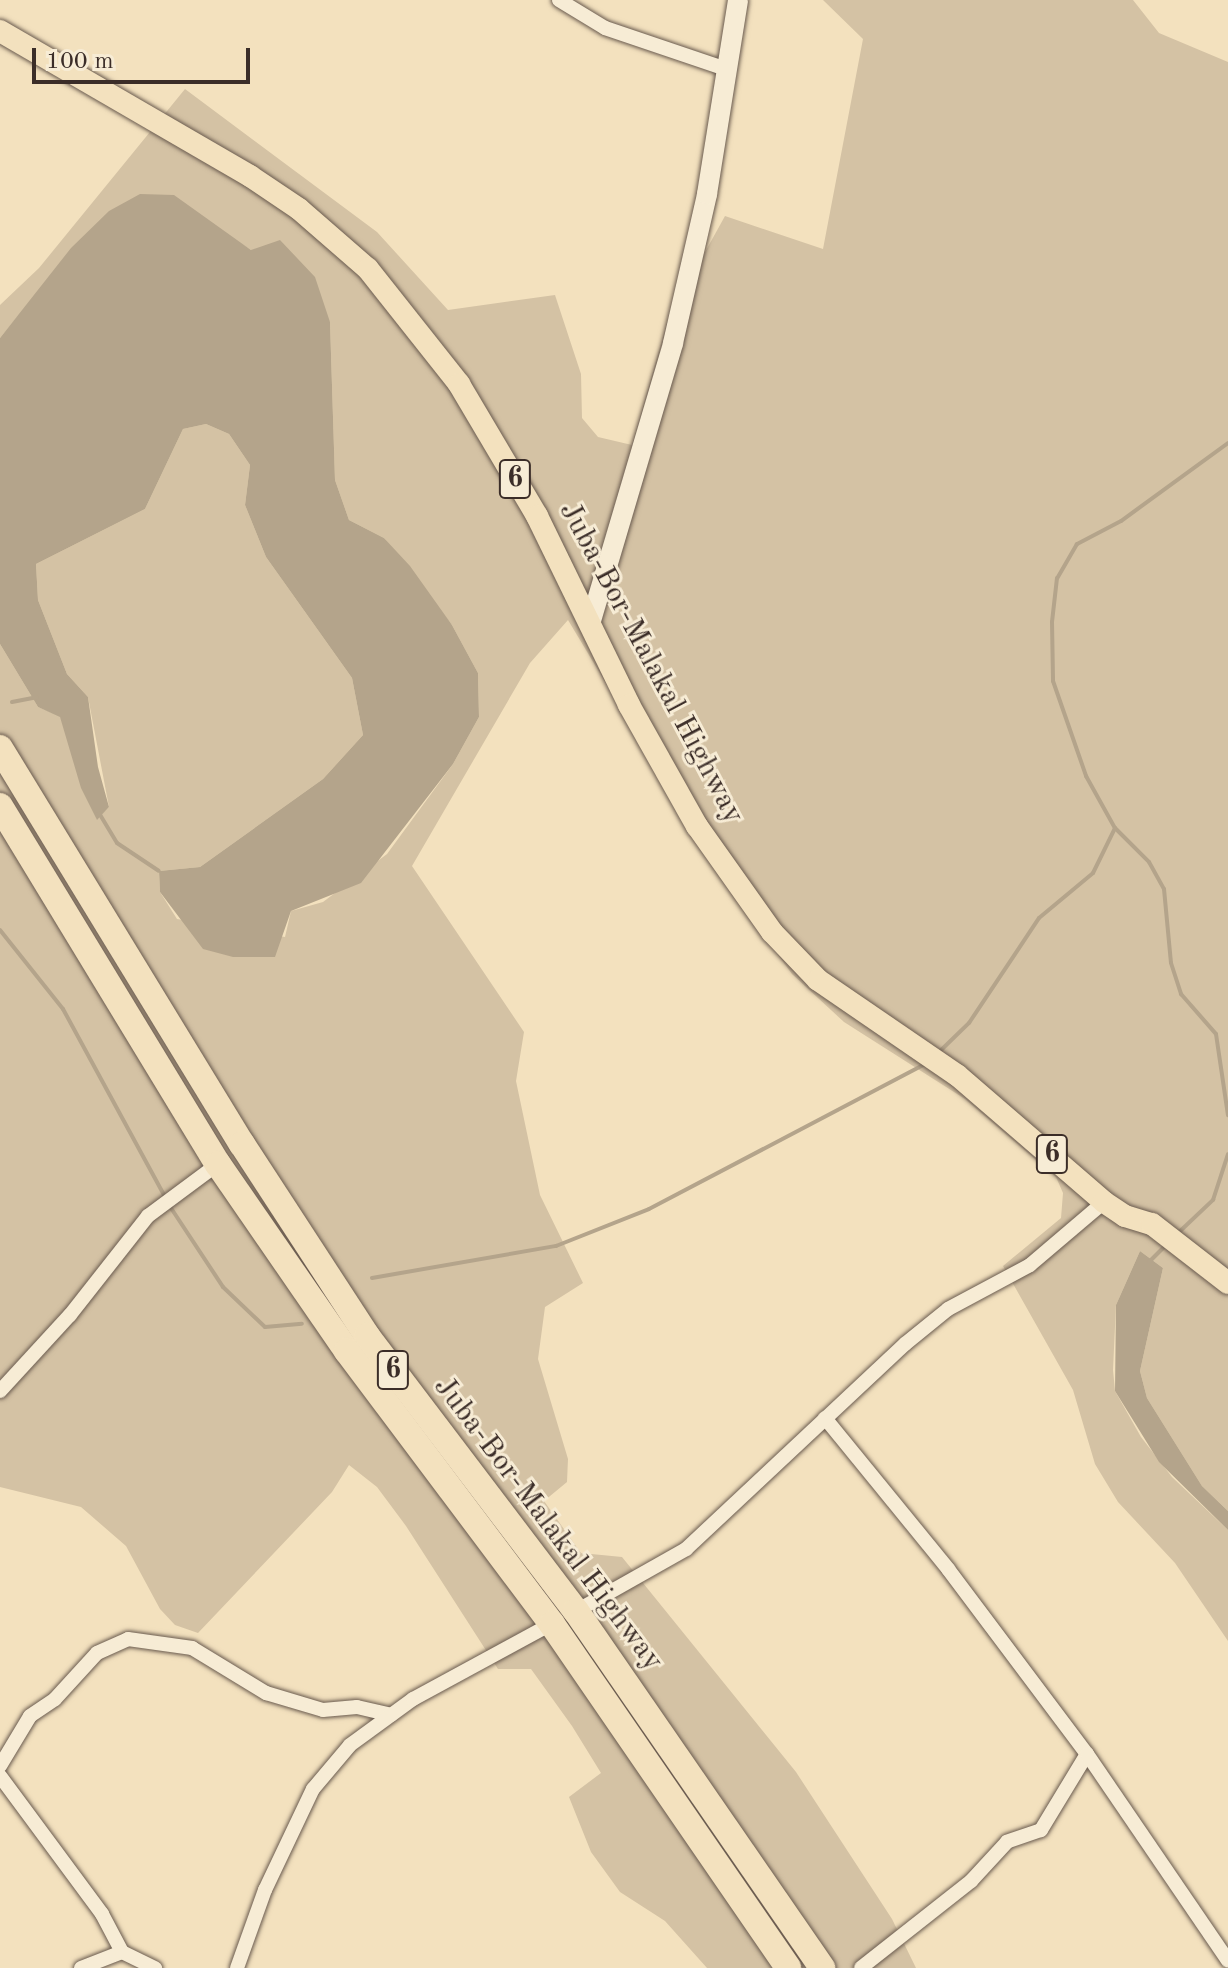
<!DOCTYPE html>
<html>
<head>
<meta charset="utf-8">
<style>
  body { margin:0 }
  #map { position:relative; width:1228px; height:1968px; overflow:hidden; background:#f3e1be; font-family:"Old Standard TT",serif }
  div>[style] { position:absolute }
  .green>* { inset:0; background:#d4c2a4 }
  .water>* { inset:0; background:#b4a48b }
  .stream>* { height:4px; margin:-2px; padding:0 2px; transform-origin:2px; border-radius:2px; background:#b4a48b }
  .roads { filter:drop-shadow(0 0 2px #695a4e) drop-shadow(0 0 2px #695a4e) }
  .street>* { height:14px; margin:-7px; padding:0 7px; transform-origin:7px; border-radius:7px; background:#f7ecd5 }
  .secondary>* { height:20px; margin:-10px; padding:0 10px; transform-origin:10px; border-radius:10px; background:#f7ecd5 }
  .primary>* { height:22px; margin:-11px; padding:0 11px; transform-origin:11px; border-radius:11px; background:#f3e1be }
  .highway>* { height:26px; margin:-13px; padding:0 13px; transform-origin:13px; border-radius:13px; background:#f3e1be }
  span { translate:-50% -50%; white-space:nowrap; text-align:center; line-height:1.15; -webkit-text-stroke:6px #f7ecd5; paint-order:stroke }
  .shield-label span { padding:2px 6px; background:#f7ecd5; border:2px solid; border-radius:6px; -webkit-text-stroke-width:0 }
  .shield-label { font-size:28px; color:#3b2d28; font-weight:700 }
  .street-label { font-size:30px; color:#3b2d28 }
  .scale { position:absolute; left:32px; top:48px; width:218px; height:36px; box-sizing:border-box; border:4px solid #3b2d28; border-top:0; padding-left:10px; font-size:24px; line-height:28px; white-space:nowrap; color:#3b2d28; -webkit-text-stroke:6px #f7ecd5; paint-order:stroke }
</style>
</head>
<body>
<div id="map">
  <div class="green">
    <div style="clip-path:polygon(823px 0,1133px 0,1159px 33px,1228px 62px,1228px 1511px,1202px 1486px,1147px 1398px,1140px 1371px,1163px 1268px,1140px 1251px,1116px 1305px,1113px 1370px,1115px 1391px,1141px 1437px,1172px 1477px,1228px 1530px,1228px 1641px,1175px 1563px,1118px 1502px,1095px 1464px,1073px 1390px,1003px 1266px,1061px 1218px,1063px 1193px,1056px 1177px,965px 1099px,844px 1022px,792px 974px,727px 885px,568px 620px,530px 663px,412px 866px,524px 1032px,516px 1081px,540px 1195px,583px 1283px,545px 1307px,538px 1359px,568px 1459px,567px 1482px,544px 1501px,581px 1553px,622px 1557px,796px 1772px,892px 1919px,916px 1968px,707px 1968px,665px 1921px,620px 1892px,591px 1852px,569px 1797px,601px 1773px,572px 1726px,531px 1669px,498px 1669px,406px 1526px,377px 1487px,349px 1465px,332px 1492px,198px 1633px,175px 1625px,160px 1609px,126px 1546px,81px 1507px,0 1487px,0 644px,38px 707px,60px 716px,97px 819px,109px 807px,88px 697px,67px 674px,38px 600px,36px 564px,145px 509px,183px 429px,206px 424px,229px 434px,250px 465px,245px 505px,266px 557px,352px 678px,363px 735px,323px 779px,200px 867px,159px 871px,160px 892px,177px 919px,285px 937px,291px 911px,323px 902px,387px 854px,453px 764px,479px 717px,478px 673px,452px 625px,384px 538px,349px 520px,335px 480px,330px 322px,251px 250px,217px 228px,17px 317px,0 338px,0 305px,39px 268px,185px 89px,377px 232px,448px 310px,555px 295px,581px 374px,582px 418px,598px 437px,632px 445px,668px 319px,725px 216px,823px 249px,863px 39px)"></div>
  </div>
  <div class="water">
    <div style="clip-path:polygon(140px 194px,174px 195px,251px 250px,280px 240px,315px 277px,330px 322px,335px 480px,349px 520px,384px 538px,410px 566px,452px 625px,478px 673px,479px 717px,453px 764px,361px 883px,291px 911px,275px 957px,233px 957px,203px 949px,160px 892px,159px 871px,200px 867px,323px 779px,363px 735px,352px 678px,266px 557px,245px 505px,250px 465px,229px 434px,206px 424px,183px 429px,145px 509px,36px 564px,38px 600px,67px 674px,88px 697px,98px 767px,109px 807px,97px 820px,81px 788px,60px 717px,38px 707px,0 644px,0 338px,71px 248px,109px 211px)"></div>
    <div style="clip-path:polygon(1140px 1251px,1163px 1268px,1140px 1371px,1147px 1398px,1202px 1486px,1228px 1511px,1228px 1530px,1159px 1462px,1115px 1391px,1116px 1305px)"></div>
  </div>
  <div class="stream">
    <div style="left:1228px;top:443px;width:132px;rotate:143.9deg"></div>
    <div style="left:1121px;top:521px;width:50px;rotate:152.4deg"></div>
    <div style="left:1077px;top:544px;width:39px;rotate:120deg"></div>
    <div style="left:1057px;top:578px;width:44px;rotate:96.5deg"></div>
    <div style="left:1052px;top:622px;width:59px;rotate:89deg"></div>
    <div style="left:1053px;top:681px;width:101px;rotate:70.8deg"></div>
    <div style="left:1086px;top:776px;width:60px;rotate:60.9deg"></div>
    <div style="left:1115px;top:828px;width:48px;rotate:45deg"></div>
    <div style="left:1149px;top:862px;width:31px;rotate:61deg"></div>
    <div style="left:1164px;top:889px;width:74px;rotate:84.6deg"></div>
    <div style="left:1171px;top:963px;width:33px;rotate:72deg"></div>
    <div style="left:1181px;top:994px;width:53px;rotate:48.8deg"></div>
    <div style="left:1216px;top:1034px;width:82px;rotate:81.6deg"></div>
    <div style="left:12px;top:702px;width:25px;rotate:-11deg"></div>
    <div style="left:99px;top:813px;width:35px;rotate:59deg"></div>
    <div style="left:117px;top:843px;width:50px;rotate:33.7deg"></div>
    <div style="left:0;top:930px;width:101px;rotate:51.4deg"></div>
    <div style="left:63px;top:1009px;width:214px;rotate:61.5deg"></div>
    <div style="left:937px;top:1054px;width:45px;rotate:-44.1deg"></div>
    <div style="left:969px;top:1023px;width:126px;rotate:-56.3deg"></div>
    <div style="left:1039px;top:918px;width:70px;rotate:-39.8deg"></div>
    <div style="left:1093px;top:873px;width:50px;rotate:-63.9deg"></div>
    <div style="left:169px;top:1205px;width:98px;rotate:56.6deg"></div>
    <div style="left:223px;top:1287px;width:58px;rotate:43.6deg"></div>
    <div style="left:265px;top:1327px;width:37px;rotate:-5deg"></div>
    <div style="left:1177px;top:1234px;width:50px;rotate:-43.4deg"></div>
    <div style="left:1213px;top:1200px;width:48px;rotate:-71.9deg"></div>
    <div style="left:1149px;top:1262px;width:23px;rotate:-45deg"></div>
    <div style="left:372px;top:1278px;width:187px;rotate:-9.9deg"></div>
    <div style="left:556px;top:1246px;width:100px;rotate:-21.7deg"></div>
    <div style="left:649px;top:1209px;width:314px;rotate:-27.7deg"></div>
  </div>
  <div class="roads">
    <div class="street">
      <div style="left:559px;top:0;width:54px;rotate:31.3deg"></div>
      <div style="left:605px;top:28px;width:131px;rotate:18.7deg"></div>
      <div style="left:0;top:1391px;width:103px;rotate:-47.4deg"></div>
      <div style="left:70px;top:1315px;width:126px;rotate:-51.8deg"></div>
      <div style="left:148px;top:1216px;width:87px;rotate:-36.6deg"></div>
      <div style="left:825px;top:1418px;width:195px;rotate:50.8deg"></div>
      <div style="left:948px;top:1569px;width:231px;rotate:53.1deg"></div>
      <div style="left:1087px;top:1754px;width:89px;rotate:121.2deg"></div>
      <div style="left:1041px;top:1830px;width:36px;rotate:161deg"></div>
      <div style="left:1007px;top:1842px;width:53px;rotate:132.7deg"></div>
      <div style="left:971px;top:1881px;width:140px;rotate:141.7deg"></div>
      <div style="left:573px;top:1613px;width:130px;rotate:-29.5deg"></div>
      <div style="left:686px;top:1549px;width:300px;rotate:-43.1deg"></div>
      <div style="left:905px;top:1344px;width:55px;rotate:-39.1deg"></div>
      <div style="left:948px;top:1309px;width:93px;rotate:-28.2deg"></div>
      <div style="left:1030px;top:1265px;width:97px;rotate:-40.4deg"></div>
      <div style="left:1087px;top:1754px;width:250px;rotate:55.7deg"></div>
      <div style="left:0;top:1766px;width:58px;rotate:-59deg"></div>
      <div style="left:30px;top:1716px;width:30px;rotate:-34deg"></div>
      <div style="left:55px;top:1699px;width:62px;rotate:-47.6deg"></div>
      <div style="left:97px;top:1653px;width:34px;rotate:-24deg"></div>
      <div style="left:128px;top:1639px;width:65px;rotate:8deg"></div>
      <div style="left:192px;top:1648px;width:87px;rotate:31.3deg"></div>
      <div style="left:266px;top:1693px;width:59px;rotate:16.6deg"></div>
      <div style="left:323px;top:1710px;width:34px;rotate:-5deg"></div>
      <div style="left:357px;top:1707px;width:35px;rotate:13deg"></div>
      <div style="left:0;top:1776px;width:172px;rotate:53.5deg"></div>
      <div style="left:102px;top:1914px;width:43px;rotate:62.2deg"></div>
      <div style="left:81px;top:1968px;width:44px;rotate:-21.3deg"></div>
      <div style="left:122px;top:1952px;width:37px;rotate:26deg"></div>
      <div style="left:237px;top:1968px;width:83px;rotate:-70.3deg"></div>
      <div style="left:265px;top:1890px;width:112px;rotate:-64.6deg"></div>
      <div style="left:313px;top:1789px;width:57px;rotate:-49.9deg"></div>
      <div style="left:350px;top:1745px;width:78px;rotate:-36.1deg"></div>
      <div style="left:413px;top:1699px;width:162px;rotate:-28.5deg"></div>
    </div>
    <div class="secondary">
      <div style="left:590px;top:624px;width:293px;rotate:-73.5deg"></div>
      <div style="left:673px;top:343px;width:153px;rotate:-77.1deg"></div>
      <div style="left:707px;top:194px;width:196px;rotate:-80.9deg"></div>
    </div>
    <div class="primary">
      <div style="left:0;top:31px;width:289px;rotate:30.1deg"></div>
      <div style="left:250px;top:176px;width:59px;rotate:34deg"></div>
      <div style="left:299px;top:209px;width:91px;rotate:41deg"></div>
      <div style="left:368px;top:269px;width:147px;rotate:51.6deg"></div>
      <div style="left:459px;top:384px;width:153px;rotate:59.4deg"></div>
      <div style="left:537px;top:516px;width:210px;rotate:64deg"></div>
      <div style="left:629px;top:705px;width:139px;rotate:60.7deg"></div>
      <div style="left:697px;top:826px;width:130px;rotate:54.7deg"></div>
      <div style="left:772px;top:932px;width:66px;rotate:46.2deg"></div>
      <div style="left:818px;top:980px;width:168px;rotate:34.4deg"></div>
      <div style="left:957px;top:1075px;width:194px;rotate:40.8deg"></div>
      <div style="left:1104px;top:1202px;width:25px;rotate:34deg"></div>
      <div style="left:1125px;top:1216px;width:28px;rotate:17deg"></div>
      <div style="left:1152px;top:1224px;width:96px;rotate:37.8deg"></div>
    </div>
    <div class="highway">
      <div style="left:0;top:748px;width:464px;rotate:58.6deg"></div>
      <div style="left:242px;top:1144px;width:229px;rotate:56.9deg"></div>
      <div style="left:367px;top:1336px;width:345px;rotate:52.8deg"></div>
      <div style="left:576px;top:1611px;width:434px;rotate:55.4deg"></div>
      <div style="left:0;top:806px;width:419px;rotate:58.7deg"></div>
      <div style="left:218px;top:1164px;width:227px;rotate:55.4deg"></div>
      <div style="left:347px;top:1351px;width:341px;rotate:53.1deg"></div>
      <div style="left:552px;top:1624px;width:417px;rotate:55.5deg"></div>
    </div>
  </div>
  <div class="shield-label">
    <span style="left:515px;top:479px">6</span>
    <span style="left:1052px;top:1154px">6</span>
    <span style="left:393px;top:1370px">6</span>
  </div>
  <div class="street-label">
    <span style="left:651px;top:663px;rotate:62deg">Juba-Bor-Malakal Highway</span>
    <span style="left:548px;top:1524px;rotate:53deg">Juba-Bor-Malakal Highway</span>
  </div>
  <div class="scale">100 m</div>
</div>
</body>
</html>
